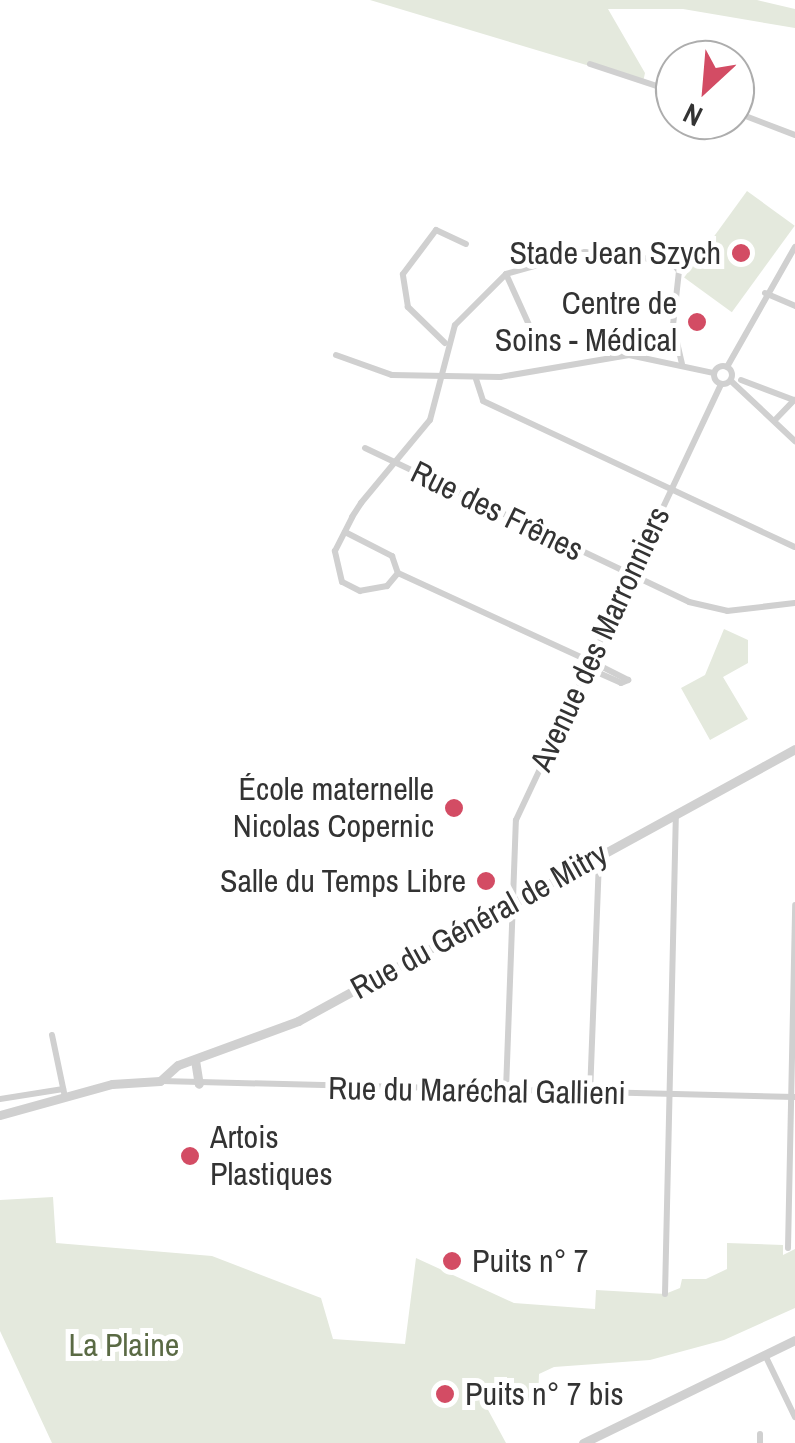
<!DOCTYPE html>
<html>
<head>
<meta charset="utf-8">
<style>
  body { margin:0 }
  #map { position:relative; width:795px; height:1443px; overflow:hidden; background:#fff; font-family:"Archivo Narrow",sans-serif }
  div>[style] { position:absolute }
  .green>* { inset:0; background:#e4e9dd; transform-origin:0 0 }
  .minor>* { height:6px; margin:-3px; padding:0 3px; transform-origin:3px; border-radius:3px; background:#d0d0d0 }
  .minor>.ring { margin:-3px; padding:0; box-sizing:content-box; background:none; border:6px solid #d0d0d0; border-radius:50% }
  .tertiary>* { height:9px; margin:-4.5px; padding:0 4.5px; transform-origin:4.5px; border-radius:4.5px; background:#d0d0d0 }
  .dots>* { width:28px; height:28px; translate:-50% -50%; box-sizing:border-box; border:5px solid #fff; border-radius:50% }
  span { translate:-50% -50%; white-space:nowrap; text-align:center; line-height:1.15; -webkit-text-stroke:10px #fff; paint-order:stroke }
  .poi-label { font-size:32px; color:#333 }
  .right { translate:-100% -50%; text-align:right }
  .left { translate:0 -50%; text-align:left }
  .street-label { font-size:32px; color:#333 }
  .park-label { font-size:32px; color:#5a6a44 }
  .north { position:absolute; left:655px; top:40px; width:100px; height:100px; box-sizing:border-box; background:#fff; border:2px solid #adadad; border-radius:50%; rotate:206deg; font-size:28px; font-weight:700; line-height:40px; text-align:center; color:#333 }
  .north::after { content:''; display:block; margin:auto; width:35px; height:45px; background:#d34c64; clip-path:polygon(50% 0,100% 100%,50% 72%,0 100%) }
</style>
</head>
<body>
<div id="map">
  <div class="green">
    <div style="clip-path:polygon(370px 0,757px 0,795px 9px,795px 28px,683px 9px,608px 9px,645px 73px,643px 82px)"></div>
    <div style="left:747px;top:191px;width:59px;height:107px;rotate:36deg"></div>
    <div style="clip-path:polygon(724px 629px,748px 640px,748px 663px,723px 677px,748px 719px,710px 740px,681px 688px,705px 675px)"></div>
    <div style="clip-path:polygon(53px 1197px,56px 1243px,212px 1256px,321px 1298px,333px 1339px,405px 1344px,416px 1258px,514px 1303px,595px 1309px,596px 1290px,665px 1294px,680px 1288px,682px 1279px,706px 1279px,727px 1269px,727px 1243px,783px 1245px,783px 1255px,795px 1249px,795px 1308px,724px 1340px,650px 1360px,554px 1367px,539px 1374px,538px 1401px,497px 1400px,487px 1408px,506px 1443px,52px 1443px,0 1331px,0 1200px)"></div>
  </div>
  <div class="minor">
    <div style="left:590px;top:64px;width:89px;rotate:18.2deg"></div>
    <div style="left:735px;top:112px;width:64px;rotate:21deg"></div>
    <div style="left:506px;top:274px;width:60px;rotate:65.6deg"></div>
    <div style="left:765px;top:293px;width:33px;rotate:23deg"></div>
    <div style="left:445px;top:343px;width:52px;rotate:-135.8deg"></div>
    <div style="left:408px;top:307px;width:33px;rotate:-99deg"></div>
    <div style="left:403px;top:274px;width:55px;rotate:-53.1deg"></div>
    <div style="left:436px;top:230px;width:33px;rotate:25deg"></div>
    <div style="left:336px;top:355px;width:59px;rotate:19.7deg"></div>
    <div style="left:392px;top:375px;width:108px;rotate:1.1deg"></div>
    <div style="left:500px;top:377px;width:131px;rotate:-9.7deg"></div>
    <div style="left:629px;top:355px;width:87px;rotate:12deg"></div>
    <div class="ring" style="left:714px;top:366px;width:12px;height:12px"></div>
    <div style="left:727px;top:367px;width:138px;rotate:-60.5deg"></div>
    <div style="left:476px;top:379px;width:23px;rotate:72deg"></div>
    <div style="left:483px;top:401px;width:344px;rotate:25.1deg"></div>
    <div style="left:741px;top:380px;width:57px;rotate:20.7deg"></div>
    <div style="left:731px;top:381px;width:88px;rotate:43.2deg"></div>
    <div style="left:775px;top:420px;width:28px;rotate:-46deg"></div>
    <div style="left:365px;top:448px;width:359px;rotate:25.4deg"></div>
    <div style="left:689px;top:602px;width:39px;rotate:13deg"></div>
    <div style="left:727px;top:611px;width:68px;rotate:-6.7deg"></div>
    <div style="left:345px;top:532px;width:53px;rotate:27.1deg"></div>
    <div style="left:392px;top:556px;width:18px;rotate:71deg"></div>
    <div style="left:398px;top:573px;width:17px;rotate:130deg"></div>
    <div style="left:387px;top:586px;width:27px;rotate:170deg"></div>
    <div style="left:360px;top:591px;width:20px;rotate:-153deg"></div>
    <div style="left:342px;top:582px;width:32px;rotate:-103deg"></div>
    <div style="left:335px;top:551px;width:38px;rotate:-63deg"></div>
    <div style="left:352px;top:517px;width:17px;rotate:-57deg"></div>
    <div style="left:361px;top:503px;width:108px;rotate:-50.3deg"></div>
    <div style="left:430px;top:420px;width:98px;rotate:-75.3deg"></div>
    <div style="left:455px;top:325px;width:72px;rotate:-45deg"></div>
    <div style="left:506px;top:274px;width:82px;rotate:-15.6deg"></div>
    <div style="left:585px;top:252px;width:86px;rotate:6deg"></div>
    <div style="left:671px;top:261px;width:13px;rotate:51deg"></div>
    <div style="left:679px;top:271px;width:54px;rotate:96.3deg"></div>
    <div style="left:673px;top:325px;width:40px;rotate:77deg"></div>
    <div style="left:398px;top:573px;width:225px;rotate:24.7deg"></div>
    <div style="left:602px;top:667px;width:7px;rotate:117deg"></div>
    <div style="left:599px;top:673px;width:24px;rotate:24deg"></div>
    <div style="left:621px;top:683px;width:8px;rotate:-23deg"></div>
    <div style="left:628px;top:680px;width:29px;rotate:-153deg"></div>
    <div style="left:52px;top:1035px;width:63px;rotate:78.2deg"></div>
    <div style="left:162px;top:1081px;width:633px;rotate:1.45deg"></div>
    <div style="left:506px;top:1090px;width:270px;rotate:-87.9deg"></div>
    <div style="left:516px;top:820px;width:482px;rotate:-64.8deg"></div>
    <div style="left:590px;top:1094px;width:239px;rotate:-87.8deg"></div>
    <div style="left:0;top:1099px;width:64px;rotate:-9deg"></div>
    <div style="left:788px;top:1248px;width:343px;rotate:-88.8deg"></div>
    <div style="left:665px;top:1294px;width:479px;rotate:-88.7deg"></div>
    <div style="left:765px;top:1355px;width:69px;rotate:64.2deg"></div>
    <div style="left:760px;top:1434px;width:9px;rotate:90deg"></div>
  </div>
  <div class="tertiary">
    <div style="left:195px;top:1060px;width:24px;rotate:81deg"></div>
    <div style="left:0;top:1115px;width:116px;rotate:-15.5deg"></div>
    <div style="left:112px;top:1084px;width:48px;rotate:-3.6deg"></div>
    <div style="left:160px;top:1081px;width:24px;rotate:-42deg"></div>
    <div style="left:178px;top:1065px;width:128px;rotate:-20.1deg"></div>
    <div style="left:298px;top:1021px;width:567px;rotate:-28.69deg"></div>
    <div style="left:583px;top:1443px;width:236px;rotate:-25.9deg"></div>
  </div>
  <div class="dots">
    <div style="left:741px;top:253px;background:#d34c64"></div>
    <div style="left:697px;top:322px;background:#d34c64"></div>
    <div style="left:454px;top:808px;background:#d34c64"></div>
    <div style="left:486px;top:881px;background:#d34c64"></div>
    <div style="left:190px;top:1156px;background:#d34c64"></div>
    <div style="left:452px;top:1261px;background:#d34c64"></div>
    <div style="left:445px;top:1394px;background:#d34c64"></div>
  </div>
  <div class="poi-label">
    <span class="right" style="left:721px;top:253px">Stade Jean Szych</span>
    <span class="right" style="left:677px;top:322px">Centre de<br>Soins - Médical</span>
    <span class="right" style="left:434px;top:808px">École maternelle<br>Nicolas Copernic</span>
    <span class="right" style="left:466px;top:881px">Salle du Temps Libre</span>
    <span class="left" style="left:210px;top:1156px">Artois<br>Plastiques</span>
    <span class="left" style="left:472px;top:1261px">Puits n° 7</span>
    <span class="left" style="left:465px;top:1394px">Puits n° 7 bis</span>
  </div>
  <div class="street-label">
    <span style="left:497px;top:511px;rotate:26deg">Rue des Frênes</span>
    <span style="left:600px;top:639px;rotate:-65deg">Avenue des Marronniers</span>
    <span style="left:479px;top:921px;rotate:-29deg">Rue du Général de Mitry</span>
    <span style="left:477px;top:1091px;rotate:1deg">Rue du Maréchal Gallieni</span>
  </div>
  <div class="park-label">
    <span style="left:124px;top:1345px">La Plaine</span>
  </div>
  <div class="north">N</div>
</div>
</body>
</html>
